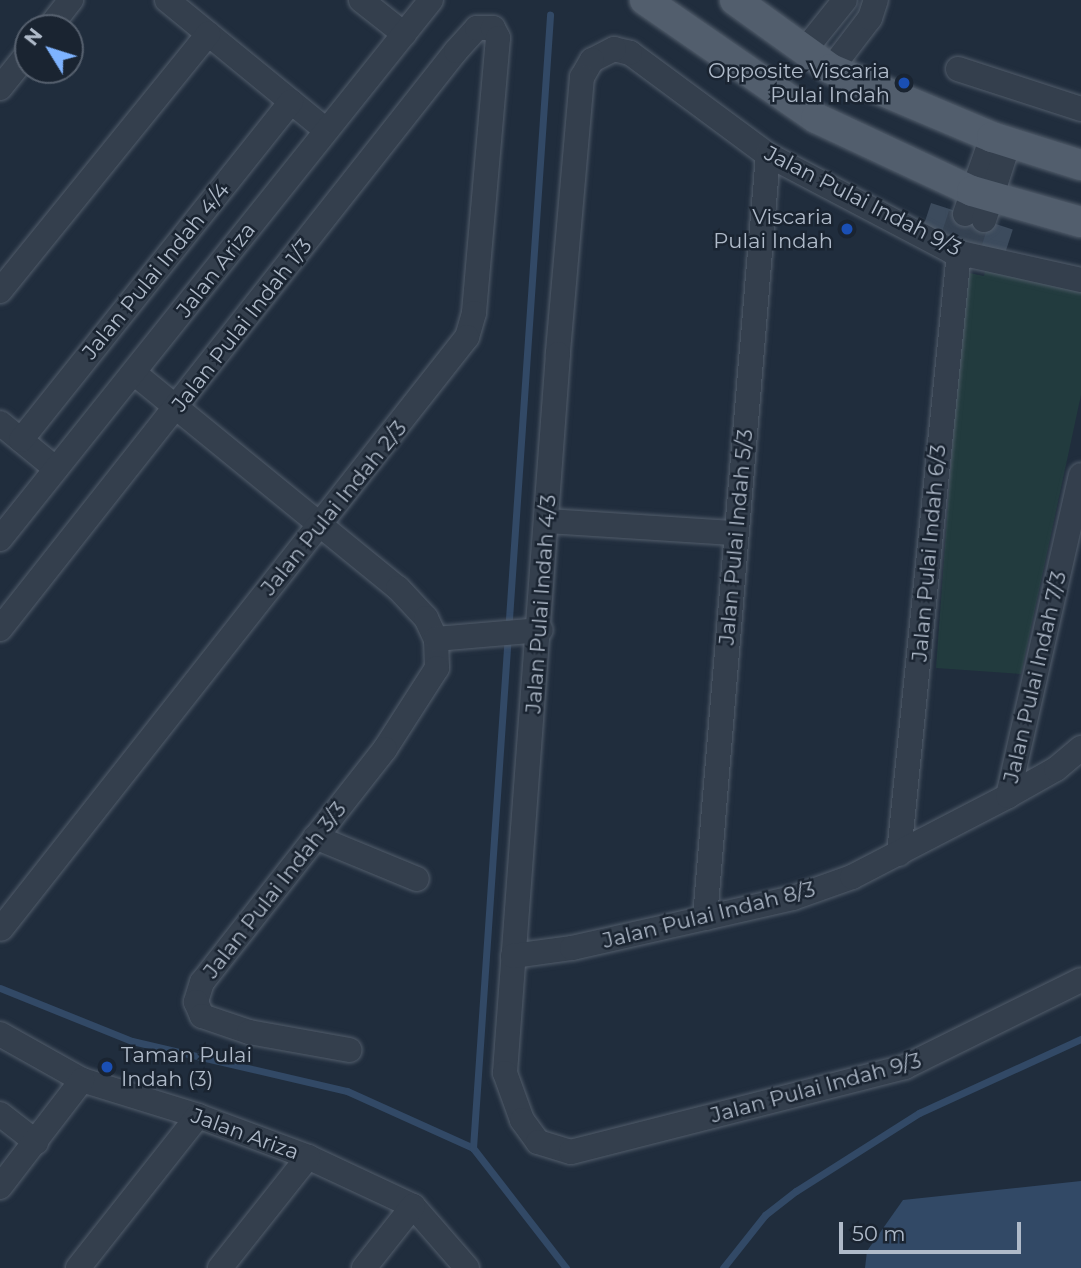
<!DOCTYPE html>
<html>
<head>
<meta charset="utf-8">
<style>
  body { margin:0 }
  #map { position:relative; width:1081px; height:1268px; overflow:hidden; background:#202d3d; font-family:Montserrat,sans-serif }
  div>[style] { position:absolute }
  .green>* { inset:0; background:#223b3e }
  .water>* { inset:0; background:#324966 }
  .stream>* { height:7px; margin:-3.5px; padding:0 3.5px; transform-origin:3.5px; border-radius:3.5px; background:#324966 }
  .building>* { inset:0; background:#3c4b5d; transform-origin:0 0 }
  .minor-tunnel>* { height:24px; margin-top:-12px; transform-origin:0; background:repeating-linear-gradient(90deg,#354252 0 24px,transparent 0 36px) }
  .roads { filter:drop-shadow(0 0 2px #525d6b) drop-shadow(0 0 2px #525d6b) }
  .minor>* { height:24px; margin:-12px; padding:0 12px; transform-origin:12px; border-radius:12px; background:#343f4d }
  .major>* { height:30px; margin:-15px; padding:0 15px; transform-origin:15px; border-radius:15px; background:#525e6d }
  .dots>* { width:19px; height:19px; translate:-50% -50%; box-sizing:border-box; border:4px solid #1a2431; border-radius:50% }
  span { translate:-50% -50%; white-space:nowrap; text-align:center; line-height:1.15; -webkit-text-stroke:5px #1a2431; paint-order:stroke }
  .poi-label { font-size:21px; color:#afbac9 }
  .right { translate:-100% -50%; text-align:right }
  .left { translate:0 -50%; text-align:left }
  .street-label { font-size:21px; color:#afbac9 }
  .north { position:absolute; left:14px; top:14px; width:70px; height:70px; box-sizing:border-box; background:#1a2431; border:2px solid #56606e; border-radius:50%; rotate:308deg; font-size:19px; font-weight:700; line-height:28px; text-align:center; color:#afbac9 }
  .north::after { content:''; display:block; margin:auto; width:24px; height:32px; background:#7eb3ff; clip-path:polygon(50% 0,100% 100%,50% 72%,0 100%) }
  .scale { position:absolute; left:839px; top:1222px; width:182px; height:32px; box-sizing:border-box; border:4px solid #afbac9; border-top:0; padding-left:9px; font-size:21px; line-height:24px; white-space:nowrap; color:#afbac9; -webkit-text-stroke:5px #1a2431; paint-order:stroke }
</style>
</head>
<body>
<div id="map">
  <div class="green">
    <div style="clip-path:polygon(986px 267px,1081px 288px,1081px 395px,1021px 674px,936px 668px,965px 272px,984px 276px)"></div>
  </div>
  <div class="water">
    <div style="clip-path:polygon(1081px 1181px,1081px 1268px,865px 1268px,867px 1251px,903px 1200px)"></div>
  </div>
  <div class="stream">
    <div style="left:0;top:988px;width:142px;rotate:21.9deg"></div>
    <div style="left:132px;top:1041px;width:221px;rotate:13.1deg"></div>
    <div style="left:347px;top:1091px;width:138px;rotate:24.3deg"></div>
    <div style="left:473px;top:1148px;width:152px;rotate:52.2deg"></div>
    <div style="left:473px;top:1148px;width:1136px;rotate:-86.11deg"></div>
    <div style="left:723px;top:1268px;width:68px;rotate:-51.6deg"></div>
    <div style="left:765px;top:1215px;width:39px;rotate:-38deg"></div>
    <div style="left:796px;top:1191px;width:146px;rotate:-32.4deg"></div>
    <div style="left:919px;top:1113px;width:178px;rotate:-24.6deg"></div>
  </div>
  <div class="building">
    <div style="left:931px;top:203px;width:86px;height:25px;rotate:18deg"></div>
  </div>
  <div class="minor-tunnel">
    <div style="left:953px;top:237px;width:25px;rotate:-72deg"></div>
    <div style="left:970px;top:243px;width:26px;rotate:-72deg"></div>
  </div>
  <div class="roads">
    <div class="minor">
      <div style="left:167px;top:0;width:205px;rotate:39.3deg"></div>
      <div style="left:361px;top:0;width:55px;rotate:38.3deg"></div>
      <div style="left:49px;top:28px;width:36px;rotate:-52deg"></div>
      <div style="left:804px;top:51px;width:65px;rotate:-51.2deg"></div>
      <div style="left:831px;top:69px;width:64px;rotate:-52.6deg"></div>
      <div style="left:870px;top:18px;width:19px;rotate:-72deg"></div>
      <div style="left:958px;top:69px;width:129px;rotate:18deg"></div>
      <div style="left:0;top:88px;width:45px;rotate:-51.3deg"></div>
      <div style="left:965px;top:214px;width:82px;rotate:-70.7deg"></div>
      <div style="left:984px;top:220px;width:82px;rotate:-72.2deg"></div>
      <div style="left:1081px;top:280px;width:133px;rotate:-167.4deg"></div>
      <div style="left:951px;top:251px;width:207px;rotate:-152.3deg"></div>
      <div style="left:768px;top:155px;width:172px;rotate:-143.5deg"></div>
      <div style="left:630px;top:53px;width:16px;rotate:-166deg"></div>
      <div style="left:614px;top:49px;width:25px;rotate:153deg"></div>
      <div style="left:592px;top:60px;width:20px;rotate:120deg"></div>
      <div style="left:582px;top:77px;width:278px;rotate:95deg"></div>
      <div style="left:558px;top:354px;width:721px;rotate:94.22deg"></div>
      <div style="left:505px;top:1073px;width:50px;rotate:70.1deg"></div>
      <div style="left:522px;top:1120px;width:27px;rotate:54deg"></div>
      <div style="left:538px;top:1142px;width:34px;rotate:17deg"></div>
      <div style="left:571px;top:1152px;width:345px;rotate:-14.3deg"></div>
      <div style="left:905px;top:1067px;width:196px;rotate:-26.3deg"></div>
      <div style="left:0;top:291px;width:331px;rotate:-51deg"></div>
      <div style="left:134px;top:373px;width:340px;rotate:39.2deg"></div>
      <div style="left:398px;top:588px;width:41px;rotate:47deg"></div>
      <div style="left:426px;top:618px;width:23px;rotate:65deg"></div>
      <div style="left:436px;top:639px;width:29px;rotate:88deg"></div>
      <div style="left:437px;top:668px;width:96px;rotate:122.7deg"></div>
      <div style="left:385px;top:749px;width:296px;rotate:128.1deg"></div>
      <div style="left:202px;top:982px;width:21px;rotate:107deg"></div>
      <div style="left:196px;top:1002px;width:15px;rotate:67deg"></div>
      <div style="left:202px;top:1016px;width:50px;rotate:18.8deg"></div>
      <div style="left:249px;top:1032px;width:102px;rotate:10.2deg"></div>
      <div style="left:0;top:423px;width:72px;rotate:39.4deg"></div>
      <div style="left:21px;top:440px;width:433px;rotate:-51.4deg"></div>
      <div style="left:548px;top:521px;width:188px;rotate:3.7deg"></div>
      <div style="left:0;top:539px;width:690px;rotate:-51.35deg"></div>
      <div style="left:0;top:629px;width:736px;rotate:-51.73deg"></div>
      <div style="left:456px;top:51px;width:31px;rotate:-48deg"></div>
      <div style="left:477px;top:28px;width:16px"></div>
      <div style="left:493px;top:28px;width:11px;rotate:63deg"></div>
      <div style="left:498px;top:38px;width:276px;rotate:95deg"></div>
      <div style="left:474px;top:313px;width:25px;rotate:106deg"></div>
      <div style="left:467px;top:337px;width:753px;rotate:128.21deg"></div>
      <div style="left:436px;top:639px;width:105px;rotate:-4.9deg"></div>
      <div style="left:1008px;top:796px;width:329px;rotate:-77.2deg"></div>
      <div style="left:315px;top:837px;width:110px;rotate:22.4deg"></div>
      <div style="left:899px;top:854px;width:604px;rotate:-84.3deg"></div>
      <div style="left:705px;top:918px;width:766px;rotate:-85.28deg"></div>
      <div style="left:513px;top:956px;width:60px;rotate:-7.7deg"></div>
      <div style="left:572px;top:948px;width:136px;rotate:-12.7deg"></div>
      <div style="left:705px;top:918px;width:90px;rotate:-12.8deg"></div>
      <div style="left:793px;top:898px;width:63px;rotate:-19.6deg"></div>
      <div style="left:852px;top:877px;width:176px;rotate:-27.4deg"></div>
      <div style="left:1008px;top:796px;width:55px;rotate:-29.4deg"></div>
      <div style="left:1056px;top:769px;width:33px;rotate:-40deg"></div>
      <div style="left:0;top:1034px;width:94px;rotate:29.3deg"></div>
      <div style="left:82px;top:1080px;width:121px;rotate:17.2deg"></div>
      <div style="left:198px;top:1116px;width:117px;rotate:20.4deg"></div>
      <div style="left:308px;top:1157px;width:116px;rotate:25deg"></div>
      <div style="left:413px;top:1206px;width:82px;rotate:48.9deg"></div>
      <div style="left:0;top:1114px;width:46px;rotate:37.9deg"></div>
      <div style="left:0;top:1187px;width:135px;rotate:-52.5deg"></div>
      <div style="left:78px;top:1268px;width:194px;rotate:-51.7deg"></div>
      <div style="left:220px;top:1268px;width:142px;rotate:-51.6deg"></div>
      <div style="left:364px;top:1268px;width:79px;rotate:-51.7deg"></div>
    </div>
    <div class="major">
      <div style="left:645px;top:0;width:208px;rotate:34.6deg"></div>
      <div style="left:816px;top:118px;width:172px;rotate:25.1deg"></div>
      <div style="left:972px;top:191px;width:113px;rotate:15.9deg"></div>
      <div style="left:735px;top:0;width:118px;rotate:35.7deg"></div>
      <div style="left:831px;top:69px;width:175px;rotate:22.9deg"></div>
      <div style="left:992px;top:137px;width:93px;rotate:17.5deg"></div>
    </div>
  </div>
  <div class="dots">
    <div style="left:904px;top:83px;background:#1a4fb4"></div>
    <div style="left:847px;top:229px;background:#1a4fb4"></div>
    <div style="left:107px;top:1067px;background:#1a4fb4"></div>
  </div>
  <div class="poi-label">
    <span class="right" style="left:890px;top:83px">Opposite Viscaria<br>Pulai Indah</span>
    <span class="right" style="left:833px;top:229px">Viscaria<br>Pulai Indah</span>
    <span class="left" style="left:121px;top:1067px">Taman Pulai<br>Indah (3)</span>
  </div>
  <div class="street-label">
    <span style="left:863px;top:201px;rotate:27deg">Jalan Pulai Indah 9/3</span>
    <span style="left:216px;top:270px;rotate:-52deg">Jalan Ariza</span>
    <span style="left:156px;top:271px;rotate:-51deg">Jalan Pulai Indah 4/4</span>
    <span style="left:242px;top:325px;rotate:-52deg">Jalan Pulai Indah 1/3</span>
    <span style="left:334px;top:508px;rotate:-51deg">Jalan Pulai Indah 2/3</span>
    <span style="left:736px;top:537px;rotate:-85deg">Jalan Pulai Indah 5/3</span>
    <span style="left:929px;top:553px;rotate:-85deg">Jalan Pulai Indah 6/3</span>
    <span style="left:541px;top:604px;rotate:-86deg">Jalan Pulai Indah 4/3</span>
    <span style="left:1035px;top:677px;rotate:-77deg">Jalan Pulai Indah 7/3</span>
    <span style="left:275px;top:890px;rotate:-52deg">Jalan Pulai Indah 3/3</span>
    <span style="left:709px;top:915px;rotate:-14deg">Jalan Pulai Indah 8/3</span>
    <span style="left:816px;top:1088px;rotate:-15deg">Jalan Pulai Indah 9/3</span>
    <span style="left:245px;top:1134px;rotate:20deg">Jalan Ariza</span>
  </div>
  <div class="north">N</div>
  <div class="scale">50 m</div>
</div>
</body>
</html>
